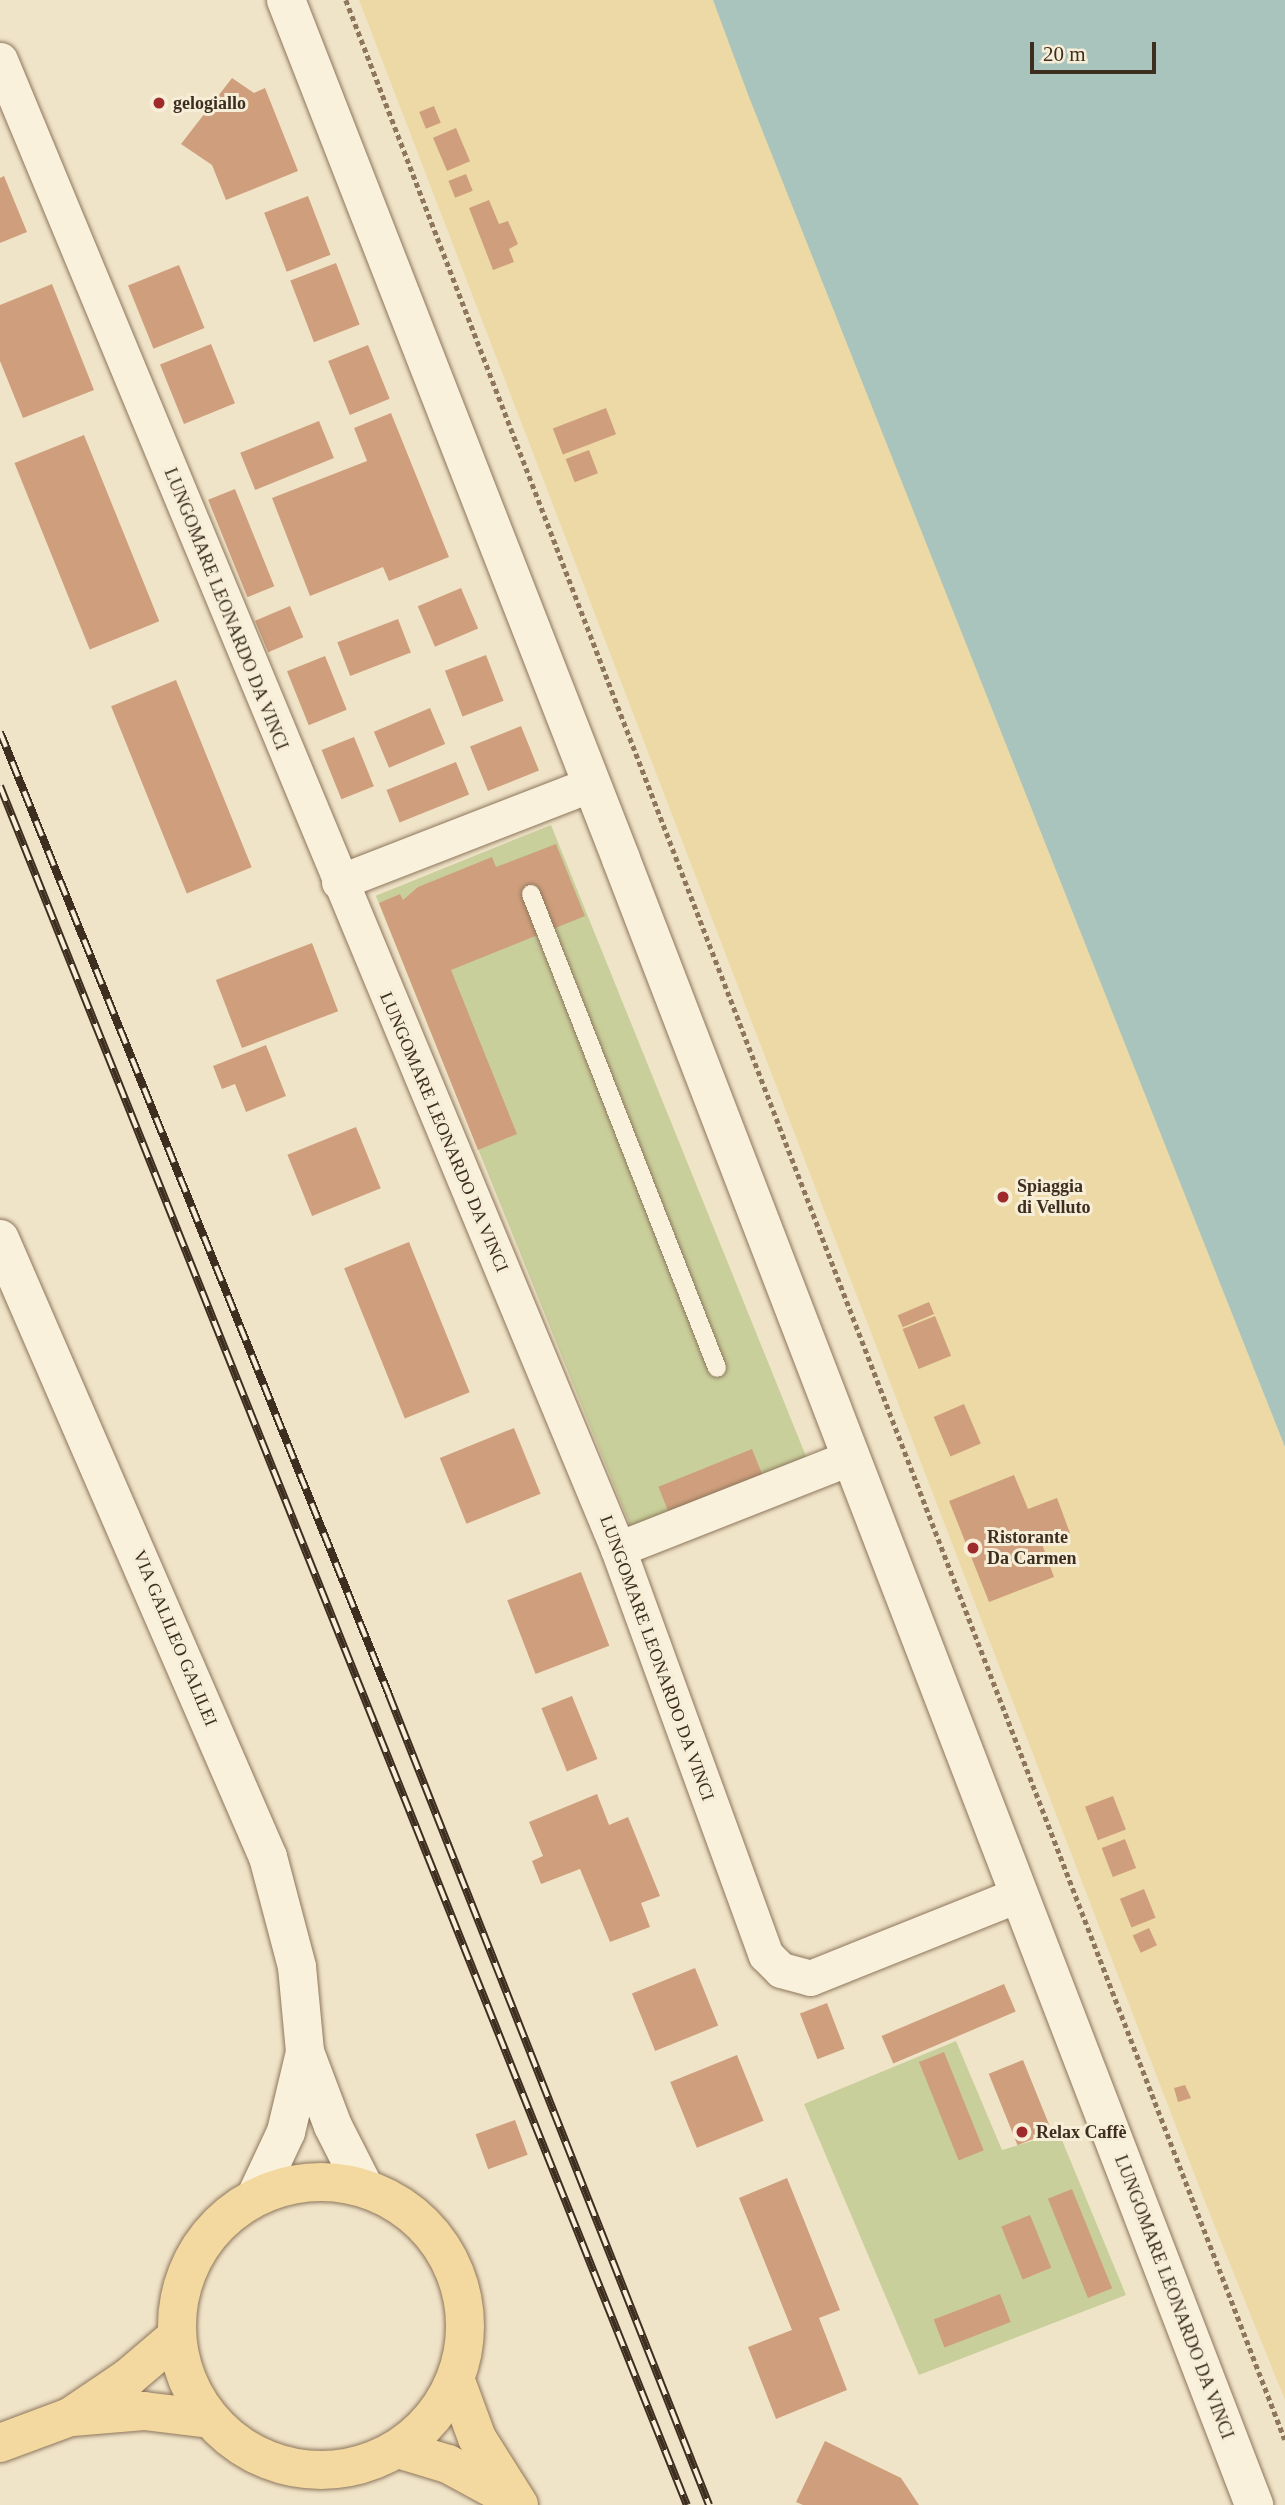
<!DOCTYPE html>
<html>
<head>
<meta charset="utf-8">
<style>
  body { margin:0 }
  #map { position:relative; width:1285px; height:2505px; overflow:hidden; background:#f0e4c8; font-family:"Times New Roman",serif }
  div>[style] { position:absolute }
  .green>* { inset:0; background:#c9cf9b; transform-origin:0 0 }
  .sand>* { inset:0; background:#ecd9a5 }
  .water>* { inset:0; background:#a9c4bc }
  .building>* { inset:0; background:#cf9f7d; transform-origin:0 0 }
  .path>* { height:4.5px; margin-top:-2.25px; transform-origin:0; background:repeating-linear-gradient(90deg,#8d765c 0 5px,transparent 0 8.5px) }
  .roads { filter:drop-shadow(0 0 2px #8d765c) drop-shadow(0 0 2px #8d765c) }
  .service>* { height:18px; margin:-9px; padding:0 9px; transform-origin:9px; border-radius:9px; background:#faf1dc }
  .minor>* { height:35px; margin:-17.5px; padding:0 17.5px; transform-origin:17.5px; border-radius:17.5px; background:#faf1dc }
  .tertiary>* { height:38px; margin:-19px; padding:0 19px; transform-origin:19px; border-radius:19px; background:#faf1dc }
  .secondary>* { height:38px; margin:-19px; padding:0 19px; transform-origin:19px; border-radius:19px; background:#faf1dc }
  .primary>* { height:38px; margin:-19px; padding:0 19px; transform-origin:19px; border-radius:19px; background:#f3d9a0 }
  .primary>.ring { margin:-19px; padding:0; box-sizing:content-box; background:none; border:38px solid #f3d9a0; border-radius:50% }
  .rail>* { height:8px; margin-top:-4px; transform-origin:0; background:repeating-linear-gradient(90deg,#f7eed8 0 16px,#3d2e20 0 32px); box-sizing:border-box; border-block:2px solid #3d2e20 }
  .dots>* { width:19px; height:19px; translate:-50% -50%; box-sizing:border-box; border:4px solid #f7eed8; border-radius:50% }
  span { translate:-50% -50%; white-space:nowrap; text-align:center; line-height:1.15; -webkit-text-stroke:6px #f7eed8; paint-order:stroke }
  .poi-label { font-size:18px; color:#3d2e20; font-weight:700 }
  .left { translate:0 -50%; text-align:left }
  .street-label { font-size:18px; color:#3d2e20 }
  .scale { position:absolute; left:1030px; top:42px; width:126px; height:32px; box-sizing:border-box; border:4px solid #3d2e20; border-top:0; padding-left:9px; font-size:21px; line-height:24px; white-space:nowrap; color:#3d2e20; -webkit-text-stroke:5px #f7eed8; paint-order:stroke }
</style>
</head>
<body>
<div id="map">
  <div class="green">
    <div style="left:551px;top:825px;width:688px;height:189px;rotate:68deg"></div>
    <div style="clip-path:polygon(956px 2041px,1002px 2150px,1059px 2133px,1126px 2295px,919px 2375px,804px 2104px)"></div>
  </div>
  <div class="sand">
    <div style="clip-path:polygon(359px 0,713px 0,1285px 1447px,1285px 2400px,1207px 2207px)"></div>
  </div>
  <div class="water">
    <div style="clip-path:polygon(713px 0,1285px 0,1285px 1447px,749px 97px)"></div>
  </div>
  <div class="building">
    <div style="clip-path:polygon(232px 78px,254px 93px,265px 88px,298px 171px,226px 200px,212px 165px,181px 144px)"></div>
    <div style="left:434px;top:106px;width:18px;height:16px;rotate:68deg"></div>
    <div style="left:456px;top:128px;width:36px;height:25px;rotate:67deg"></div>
    <div style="left:466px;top:174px;width:18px;height:19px;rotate:68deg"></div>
    <div style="clip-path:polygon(4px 176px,27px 232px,0 243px,0 178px)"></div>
    <div style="left:308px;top:196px;width:63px;height:47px;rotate:69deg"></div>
    <div style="clip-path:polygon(489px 200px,499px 224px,508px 221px,518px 244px,509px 249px,514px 262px,493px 270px,469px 208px)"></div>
    <div style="left:336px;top:263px;width:66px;height:49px;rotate:69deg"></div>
    <div style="left:179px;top:265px;width:68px;height:55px;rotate:68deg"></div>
    <div style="clip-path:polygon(52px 284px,94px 390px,23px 418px,0 361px,0 305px)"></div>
    <div style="left:211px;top:344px;width:64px;height:55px;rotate:68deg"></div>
    <div style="left:368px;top:345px;width:58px;height:43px;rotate:68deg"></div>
    <div style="left:606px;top:408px;width:28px;height:57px;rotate:69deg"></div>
    <div style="clip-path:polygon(391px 413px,449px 557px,389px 581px,383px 567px,310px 596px,272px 498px,367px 461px,354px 428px)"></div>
    <div style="left:319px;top:421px;width:40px;height:85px;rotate:68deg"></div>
    <div style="left:84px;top:435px;width:201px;height:75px;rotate:68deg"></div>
    <div style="left:589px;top:450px;width:25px;height:25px;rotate:69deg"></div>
    <div style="left:235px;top:489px;width:105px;height:29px;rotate:68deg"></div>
    <div style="left:461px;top:588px;width:44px;height:47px;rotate:67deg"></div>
    <div style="left:290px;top:606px;width:34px;height:38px;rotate:67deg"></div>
    <div style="left:398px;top:619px;width:36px;height:65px;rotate:69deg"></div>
    <div style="left:486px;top:655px;width:49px;height:44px;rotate:69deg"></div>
    <div style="left:325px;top:656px;width:58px;height:41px;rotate:68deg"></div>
    <div style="left:176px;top:680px;width:202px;height:70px;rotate:68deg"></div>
    <div style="left:430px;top:708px;width:39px;height:61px;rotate:67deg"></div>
    <div style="left:521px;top:726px;width:48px;height:55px;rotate:68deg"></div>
    <div style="left:354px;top:737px;width:53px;height:35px;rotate:68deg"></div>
    <div style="left:456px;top:762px;width:35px;height:75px;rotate:68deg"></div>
    <div style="clip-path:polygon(556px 844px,585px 916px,451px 970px,517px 1134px,478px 1150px,379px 903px,400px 894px,403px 900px,418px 887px,492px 857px,496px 867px)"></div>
    <div style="left:312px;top:943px;width:73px;height:103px;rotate:69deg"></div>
    <div style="clip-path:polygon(266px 1045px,286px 1096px,246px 1112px,235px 1084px,222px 1089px,213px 1066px)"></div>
    <div style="left:356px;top:1127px;width:66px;height:74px;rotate:68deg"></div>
    <div style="left:409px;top:1242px;width:162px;height:70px;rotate:68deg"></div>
    <div style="left:929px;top:1302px;width:13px;height:34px;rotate:67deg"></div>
    <div style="left:935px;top:1316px;width:43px;height:35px;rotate:68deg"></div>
    <div style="left:964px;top:1404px;width:43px;height:33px;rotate:67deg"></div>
    <div style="left:514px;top:1428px;width:71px;height:80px;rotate:68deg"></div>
    <div style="left:752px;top:1449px;width:32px;height:101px;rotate:68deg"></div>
    <div style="clip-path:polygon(1014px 1475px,1028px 1509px,1057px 1498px,1070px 1533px,1042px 1544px,1054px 1577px,989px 1602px,949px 1501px)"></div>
    <div style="left:581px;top:1572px;width:79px;height:79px;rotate:69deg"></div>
    <div style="left:572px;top:1696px;width:68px;height:33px;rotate:68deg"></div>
    <div style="clip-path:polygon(597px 1794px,609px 1825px,628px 1817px,660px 1896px,641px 1903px,650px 1927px,610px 1942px,580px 1869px,541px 1884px,532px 1861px,543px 1856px,529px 1822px)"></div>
    <div style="left:1113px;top:1796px;width:36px;height:30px;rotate:69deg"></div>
    <div style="left:1125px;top:1839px;width:31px;height:25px;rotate:69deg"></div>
    <div style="left:1144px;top:1889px;width:31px;height:26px;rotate:68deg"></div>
    <div style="left:1149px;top:1928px;width:19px;height:18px;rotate:65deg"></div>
    <div style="left:695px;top:1968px;width:62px;height:68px;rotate:68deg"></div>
    <div style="left:1004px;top:1984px;width:30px;height:133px;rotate:67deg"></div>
    <div style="left:827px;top:2003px;width:49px;height:29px;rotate:69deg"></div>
    <div style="left:944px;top:2052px;width:106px;height:27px;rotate:68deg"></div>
    <div style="left:737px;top:2055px;width:71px;height:72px;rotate:68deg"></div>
    <div style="left:1023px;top:2060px;width:77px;height:37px;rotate:68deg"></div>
    <div style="clip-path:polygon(1185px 2085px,1191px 2098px,1178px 2102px,1174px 2088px)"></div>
    <div style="left:515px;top:2120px;width:37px;height:42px;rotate:70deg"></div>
    <div style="clip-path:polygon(787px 2178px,840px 2310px,819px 2318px,847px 2390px,776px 2419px,748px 2347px,792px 2330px,739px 2198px)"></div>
    <div style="left:1072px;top:2189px;width:107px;height:26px;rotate:68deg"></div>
    <div style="left:1030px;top:2215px;width:57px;height:31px;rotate:68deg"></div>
    <div style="left:1000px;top:2294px;width:30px;height:71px;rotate:69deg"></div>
    <div style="clip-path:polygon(825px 2441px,901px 2478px,919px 2505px,803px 2505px,796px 2502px)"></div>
  </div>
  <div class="path">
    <div style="left:346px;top:0;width:2614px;rotate:68.95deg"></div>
  </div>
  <div class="roads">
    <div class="service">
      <div style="left:531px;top:894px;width:509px;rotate:68.57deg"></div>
    </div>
    <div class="minor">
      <div style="left:0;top:60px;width:1612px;rotate:67.46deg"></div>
      <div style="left:618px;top:1549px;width:432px;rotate:70deg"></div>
      <div style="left:766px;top:1955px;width:21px;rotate:45deg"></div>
      <div style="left:781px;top:1970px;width:30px;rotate:15deg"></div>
      <div style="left:810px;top:1978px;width:226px;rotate:-21.8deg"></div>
      <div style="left:339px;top:882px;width:271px;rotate:-21.2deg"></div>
      <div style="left:618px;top:1549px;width:251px;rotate:-21.5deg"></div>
    </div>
    <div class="tertiary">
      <div style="left:286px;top:0;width:922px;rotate:68.69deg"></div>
      <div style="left:621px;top:859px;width:1764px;rotate:68.96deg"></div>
    </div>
    <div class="secondary">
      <div style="left:0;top:1239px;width:674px;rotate:66.56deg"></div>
      <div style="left:268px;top:1857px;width:114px;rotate:75.2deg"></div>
      <div style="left:297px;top:1967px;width:85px;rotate:84.6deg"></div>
      <div style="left:305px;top:2052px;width:79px;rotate:69.3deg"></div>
      <div style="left:333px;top:2126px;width:68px;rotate:63.1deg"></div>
      <div style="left:256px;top:2196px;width:71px;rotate:-64.9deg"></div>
      <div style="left:286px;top:2132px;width:82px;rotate:-76.6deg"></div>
    </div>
    <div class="primary">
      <div class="ring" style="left:177px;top:2182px;width:250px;height:250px"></div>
      <div style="left:456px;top:2381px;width:61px;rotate:69.8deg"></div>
      <div style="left:477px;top:2438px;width:79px;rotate:57.9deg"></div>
      <div style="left:72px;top:2417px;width:72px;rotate:-4.8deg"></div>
      <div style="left:144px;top:2411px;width:66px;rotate:6.9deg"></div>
      <div style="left:0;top:2443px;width:75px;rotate:-20.4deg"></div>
      <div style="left:70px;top:2417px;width:71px;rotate:-34.1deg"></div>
      <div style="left:129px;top:2377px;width:62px;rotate:-40.4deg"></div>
      <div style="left:398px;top:2449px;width:52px;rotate:16.7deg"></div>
      <div style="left:448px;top:2464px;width:75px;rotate:28.6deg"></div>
    </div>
  </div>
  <div class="rail">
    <div style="left:0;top:732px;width:1039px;rotate:68deg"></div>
    <div style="left:389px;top:1695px;width:871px;rotate:68.44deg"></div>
    <div style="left:0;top:786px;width:1851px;rotate:68.22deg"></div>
  </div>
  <div class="dots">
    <div style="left:159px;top:103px;background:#9e2a2b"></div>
    <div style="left:1003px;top:1197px;background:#9e2a2b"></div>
    <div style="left:973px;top:1548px;background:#9e2a2b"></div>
    <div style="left:1022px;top:2132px;background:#9e2a2b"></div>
  </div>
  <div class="poi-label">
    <span class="left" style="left:173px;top:103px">gelogiallo</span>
    <span class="left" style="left:1017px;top:1197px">Spiaggia<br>di Velluto</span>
    <span class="left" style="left:987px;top:1548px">Ristorante<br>Da Carmen</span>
    <span class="left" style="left:1036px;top:2132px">Relax Caffè</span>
  </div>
  <div class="street-label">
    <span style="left:226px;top:609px;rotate:68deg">LUNGOMARE LEONARDO DA VINCI</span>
    <span style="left:444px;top:1132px;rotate:67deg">LUNGOMARE LEONARDO DA VINCI</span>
    <span style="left:175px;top:1638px;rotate:67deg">VIA GALILEO GALILEI</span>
    <span style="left:657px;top:1658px;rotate:70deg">LUNGOMARE LEONARDO DA VINCI</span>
    <span style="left:1174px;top:2297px;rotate:69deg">LUNGOMARE LEONARDO DA VINCI</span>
  </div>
  <div class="scale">20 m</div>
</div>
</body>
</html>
